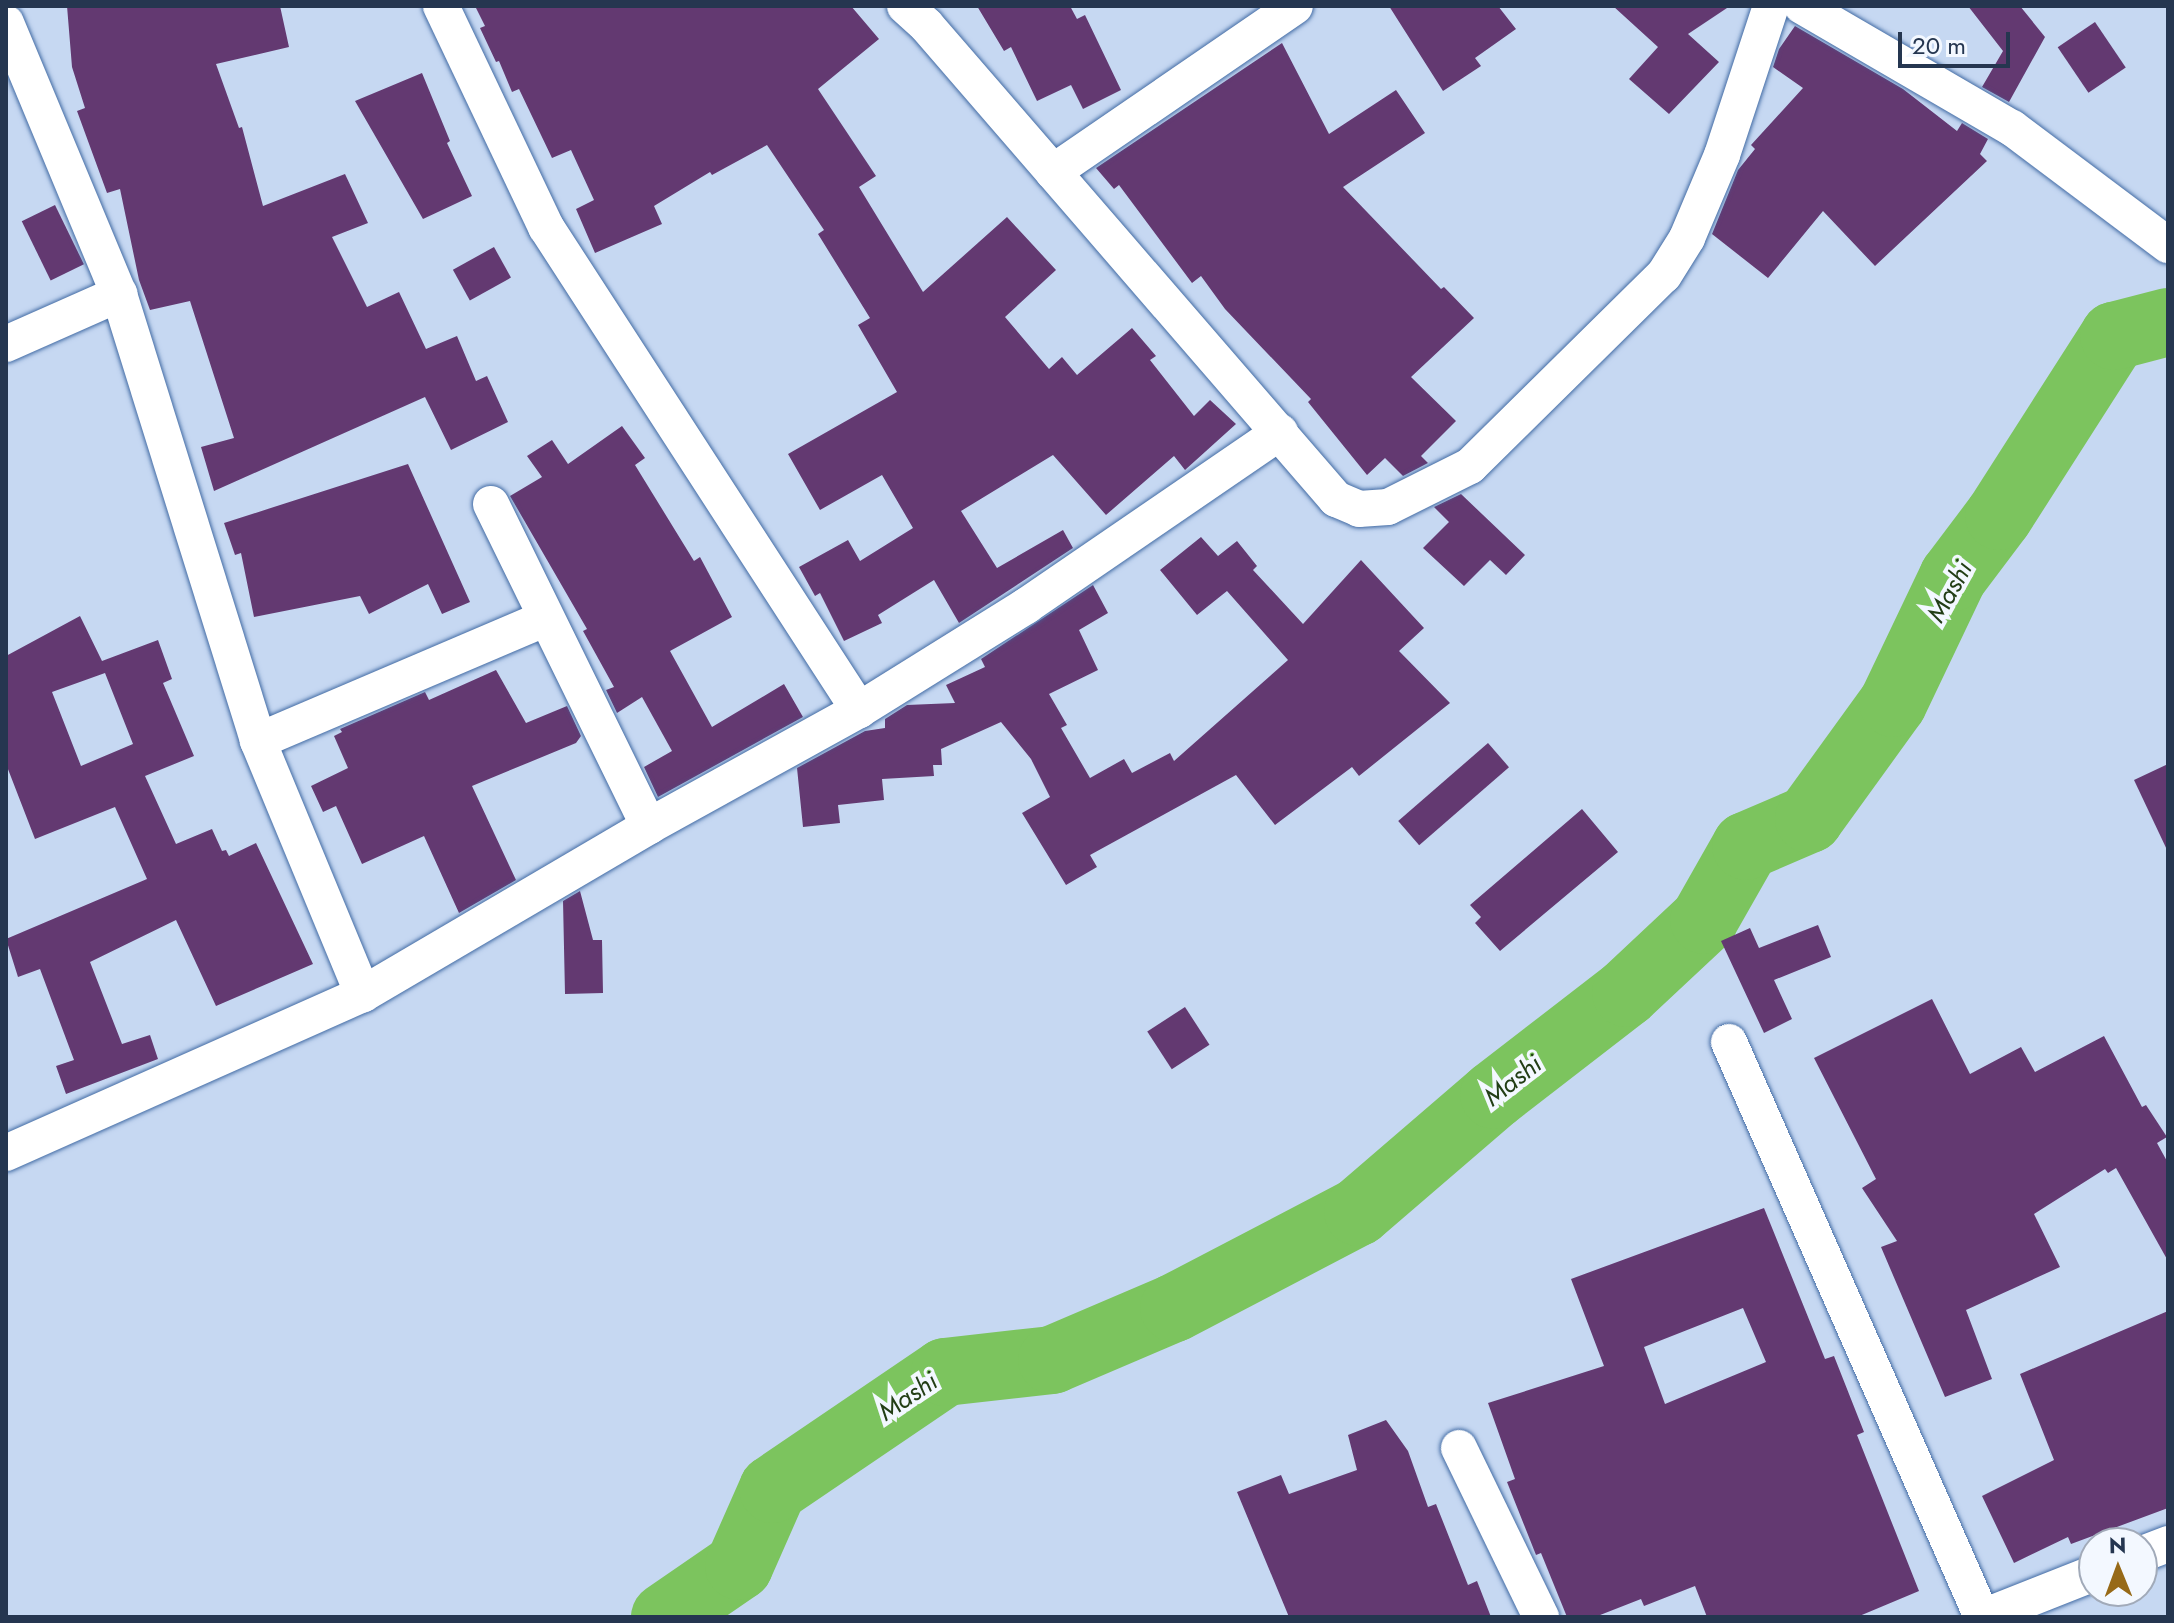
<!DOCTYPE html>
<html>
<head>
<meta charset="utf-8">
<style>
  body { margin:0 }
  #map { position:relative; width:2174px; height:1623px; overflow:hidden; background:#c6d8f2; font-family:Jost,sans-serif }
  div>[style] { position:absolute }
  .river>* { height:68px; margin:-34px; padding:0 34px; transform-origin:34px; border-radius:34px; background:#7cc45e }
  .building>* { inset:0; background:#633971; transform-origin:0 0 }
  .roads { filter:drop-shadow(0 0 2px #426ba4) drop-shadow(0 0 2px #426ba4) }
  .minor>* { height:36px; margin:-18px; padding:0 18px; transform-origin:18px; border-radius:18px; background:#fff }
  span { translate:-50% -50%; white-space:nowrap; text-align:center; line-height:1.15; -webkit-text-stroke:8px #f3f8ff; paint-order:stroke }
  .water-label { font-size:26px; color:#223e16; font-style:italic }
  .frame { position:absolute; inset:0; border:8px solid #253650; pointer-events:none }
  .north { position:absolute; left:2078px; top:1527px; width:80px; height:80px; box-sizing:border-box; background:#f3f8ff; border:2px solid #a1aab9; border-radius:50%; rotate:359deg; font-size:22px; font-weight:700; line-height:32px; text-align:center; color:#253650 }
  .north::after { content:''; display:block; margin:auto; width:28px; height:36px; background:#976a18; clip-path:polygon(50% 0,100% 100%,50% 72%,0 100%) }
  .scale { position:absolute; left:1898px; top:32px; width:112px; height:36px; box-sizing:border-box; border:4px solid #253650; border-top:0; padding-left:10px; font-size:24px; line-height:28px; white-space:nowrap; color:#253650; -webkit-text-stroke:6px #f3f8ff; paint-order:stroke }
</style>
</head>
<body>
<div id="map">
  <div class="river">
    <div style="left:665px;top:1617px;width:90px;rotate:-34.6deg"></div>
    <div style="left:739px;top:1566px;width:84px;rotate:-66.2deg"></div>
    <div style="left:773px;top:1489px;width:208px;rotate:-34.2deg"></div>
    <div style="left:945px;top:1372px;width:108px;rotate:-6.4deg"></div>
    <div style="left:1052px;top:1360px;width:133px;rotate:-23.1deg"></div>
    <div style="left:1174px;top:1308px;width:208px;rotate:-27.6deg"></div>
    <div style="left:1358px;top:1212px;width:179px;rotate:-40.7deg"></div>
    <div style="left:1494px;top:1095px;width:167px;rotate:-37.7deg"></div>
    <div style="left:1626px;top:993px;width:107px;rotate:-43.1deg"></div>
    <div style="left:1704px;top:920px;width:85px;rotate:-60.4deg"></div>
    <div style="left:1746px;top:846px;width:69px;rotate:-23.2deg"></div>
    <div style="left:1809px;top:819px;width:143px;rotate:-54.1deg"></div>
    <div style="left:1893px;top:703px;width:140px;rotate:-64.5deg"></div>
    <div style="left:1953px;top:577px;width:76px;rotate:-53deg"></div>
    <div style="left:1999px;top:516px;width:214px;rotate:-57.4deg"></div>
    <div style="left:2114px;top:336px;width:56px;rotate:-14.5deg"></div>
  </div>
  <div class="building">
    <div style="clip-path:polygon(67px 6px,280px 6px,289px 47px,216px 64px,239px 128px,242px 127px,263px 206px,345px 174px,368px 223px,332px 237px,367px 307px,399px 292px,426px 349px,457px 336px,476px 381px,487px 376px,508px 422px,451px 450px,425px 397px,214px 491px,201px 447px,234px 438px,190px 301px,150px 310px,139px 280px,120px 189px,107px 193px,77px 111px,85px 108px,72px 67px)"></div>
    <div style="clip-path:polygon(475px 6px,851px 6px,879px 39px,818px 89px,876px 176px,859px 187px,923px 292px,1007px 217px,1056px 270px,1005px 317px,1049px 369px,1062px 357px,1077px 375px,1132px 328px,1156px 356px,1150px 360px,1194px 416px,1210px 400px,1236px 424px,1185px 470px,1174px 456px,1106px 515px,1053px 455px,961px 511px,997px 568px,1063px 530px,1073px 548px,959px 623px,934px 580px,878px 615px,882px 623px,844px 641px,820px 593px,815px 596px,799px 567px,848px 540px,860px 561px,913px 528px,882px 475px,820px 510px,788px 454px,897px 392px,858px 325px,870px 318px,818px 234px,824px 230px,767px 145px,712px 175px,710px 172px,654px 206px,662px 224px,595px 253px,576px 209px,594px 200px,571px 150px,552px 158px,519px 89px,512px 92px,499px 61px,496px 62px,480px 28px,485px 26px)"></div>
    <div style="clip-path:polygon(977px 6px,1070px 6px,1077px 19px,1085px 15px,1121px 90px,1083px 109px,1071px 85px,1037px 101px,1011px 47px,1004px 51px)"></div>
    <div style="clip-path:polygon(1389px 6px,1498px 6px,1516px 29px,1475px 58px,1481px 66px,1443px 91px)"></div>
    <div style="clip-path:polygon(1613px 6px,1730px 6px,1688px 34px,1719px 62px,1669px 114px,1629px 79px,1658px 47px)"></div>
    <div style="clip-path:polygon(1968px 6px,2020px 6px,2045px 37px,2009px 102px,1982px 87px,2003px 51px)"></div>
    <div style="left:2095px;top:22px;width:55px;height:45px;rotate:56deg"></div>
    <div style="clip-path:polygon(1795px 26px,1903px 89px,1957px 131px,1962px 123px,1988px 139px,1980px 154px,1987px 161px,1875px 266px,1823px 211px,1768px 278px,1712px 234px,1738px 170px,1755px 149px,1751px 145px,1803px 88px,1773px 67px,1779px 49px)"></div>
    <div style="clip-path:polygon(1282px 43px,1329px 134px,1396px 90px,1425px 133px,1343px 187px,1441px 289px,1444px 287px,1474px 318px,1411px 377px,1456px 421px,1421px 456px,1428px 463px,1403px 476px,1385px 458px,1367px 475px,1308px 402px,1311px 399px,1225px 309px,1201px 276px,1192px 283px,1119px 185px,1114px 189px,1096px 168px)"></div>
    <div style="clip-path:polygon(422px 73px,450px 141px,447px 143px,472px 196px,423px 219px,355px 101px)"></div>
    <div style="left:55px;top:205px;width:66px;height:37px;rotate:64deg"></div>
    <div style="left:494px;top:247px;width:35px;height:47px;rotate:61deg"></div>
    <div style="clip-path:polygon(622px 426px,645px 458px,635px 465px,694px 561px,700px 557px,732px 617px,670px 651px,712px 727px,784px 684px,803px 717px,658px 797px,644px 767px,672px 751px,642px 697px,617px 713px,606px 690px,614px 687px,583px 631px,587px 629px,510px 496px,542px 477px,527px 456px,552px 440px,568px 464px)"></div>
    <div style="clip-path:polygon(408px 464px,470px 602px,442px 614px,428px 584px,369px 614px,360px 596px,254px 617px,241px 553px,235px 555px,224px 523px)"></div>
    <div style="clip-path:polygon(1461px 494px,1525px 555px,1506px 575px,1490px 560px,1464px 586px,1423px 548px,1449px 522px,1434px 507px)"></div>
    <div style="clip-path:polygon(1201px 537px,1218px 556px,1237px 541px,1257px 566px,1253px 570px,1303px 624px,1361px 560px,1424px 628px,1399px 651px,1450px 703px,1359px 776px,1352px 767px,1275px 825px,1236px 775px,1090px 855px,1097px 867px,1066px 885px,1022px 813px,1050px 797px,1031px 759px,1001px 722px,941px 749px,942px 765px,933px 765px,934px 776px,882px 779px,884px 800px,838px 805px,840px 823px,803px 827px,797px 768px,865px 731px,885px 728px,885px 719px,907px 705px,955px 703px,946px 685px,985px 667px,981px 659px,1093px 585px,1108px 613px,1079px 630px,1098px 670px,1049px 694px,1067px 725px,1061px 728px,1090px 778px,1124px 759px,1132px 773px,1170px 753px,1174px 761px,1288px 660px,1227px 591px,1197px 615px,1160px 570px)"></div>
    <div style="clip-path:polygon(evenodd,80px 616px,102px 661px,158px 640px,172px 679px,163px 683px,194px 756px,145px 776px,176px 844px,212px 829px,222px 851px,226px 850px,229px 856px,256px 843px,313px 964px,216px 1006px,176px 920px,90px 962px,122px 1044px,150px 1035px,158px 1059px,66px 1094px,56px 1066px,74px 1060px,40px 969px,18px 977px,6px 939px,147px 879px,115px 807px,35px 839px,6px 764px,6px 656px,80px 616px,105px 673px,133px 744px,81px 766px,52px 692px,105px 673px)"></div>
    <div style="clip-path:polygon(496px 670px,526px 723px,567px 706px,581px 736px,576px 743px,472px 786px,516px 880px,459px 913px,424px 836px,362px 864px,336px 806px,323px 812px,311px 786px,348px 768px,334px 736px,342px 732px,340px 729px,425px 692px,429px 700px)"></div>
    <div style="left:1488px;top:743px;width:32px;height:119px;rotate:49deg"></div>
    <div style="clip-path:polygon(2168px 764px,2168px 852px,2134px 780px)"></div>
    <div style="clip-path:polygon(1582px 809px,1618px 852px,1500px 951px,1475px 923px,1481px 917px,1470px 905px)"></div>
    <div style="clip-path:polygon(580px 891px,593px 940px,602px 940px,603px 993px,565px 994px,563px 901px)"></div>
    <div style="clip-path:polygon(1818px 925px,1831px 957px,1774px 980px,1792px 1019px,1764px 1033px,1721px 941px,1750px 928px,1759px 948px)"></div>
    <div style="clip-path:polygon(1932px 999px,1970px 1074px,2021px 1047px,2035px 1072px,2104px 1036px,2142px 1107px,2146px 1105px,2167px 1137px,2157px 1143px,2168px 1163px,2168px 1261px,2116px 1168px,2108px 1173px,2105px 1169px,2034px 1214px,2060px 1267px,1966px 1310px,1992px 1379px,1945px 1397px,1881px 1247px,1897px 1241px,1862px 1188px,1876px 1179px,1814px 1058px)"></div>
    <div style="left:1185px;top:1007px;width:45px;height:45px;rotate:57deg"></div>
    <div style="clip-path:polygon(evenodd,1764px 1208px,1825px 1359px,1834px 1356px,1864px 1432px,1857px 1435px,1919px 1591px,1857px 1617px,1707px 1617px,1695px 1586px,1644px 1606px,1641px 1599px,1595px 1617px,1567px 1617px,1541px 1553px,1536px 1555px,1507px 1482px,1515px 1479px,1488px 1403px,1604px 1366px,1571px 1279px,1764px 1208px,1743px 1308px,1766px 1362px,1665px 1404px,1644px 1347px,1743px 1308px)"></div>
    <div style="clip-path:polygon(2168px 1311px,2168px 1508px,2071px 1544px,2068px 1537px,2014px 1563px,1982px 1496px,2054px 1460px,2020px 1374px)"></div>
    <div style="clip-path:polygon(1386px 1420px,1408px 1451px,1428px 1507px,1436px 1504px,1468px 1585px,1477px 1581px,1491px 1617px,1289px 1617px,1237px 1492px,1281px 1475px,1289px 1494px,1357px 1470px,1348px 1435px)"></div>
  </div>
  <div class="roads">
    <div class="minor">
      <div style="left:441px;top:6px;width:245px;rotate:64.6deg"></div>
      <div style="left:546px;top:227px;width:576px;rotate:57.06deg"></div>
      <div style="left:905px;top:6px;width:28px;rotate:42deg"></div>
      <div style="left:926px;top:25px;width:627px;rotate:49.14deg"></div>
      <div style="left:1336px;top:499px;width:25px;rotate:23deg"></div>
      <div style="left:1359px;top:509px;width:29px;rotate:-4deg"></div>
      <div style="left:1388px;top:507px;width:92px;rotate:-26.6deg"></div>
      <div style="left:1470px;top:466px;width:272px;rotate:-44.6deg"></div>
      <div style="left:1664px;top:275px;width:44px;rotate:-58.1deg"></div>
      <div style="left:1687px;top:238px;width:90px;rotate:-67.1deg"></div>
      <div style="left:1722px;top:155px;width:157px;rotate:-71.8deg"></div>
      <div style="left:1802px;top:6px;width:243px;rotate:30.2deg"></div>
      <div style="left:2012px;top:128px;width:195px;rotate:36.9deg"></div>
      <div style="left:6px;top:23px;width:294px;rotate:67.4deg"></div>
      <div style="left:119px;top:294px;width:468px;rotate:72.7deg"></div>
      <div style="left:258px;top:741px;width:274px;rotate:67.5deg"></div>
      <div style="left:1053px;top:172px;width:293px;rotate:-34.4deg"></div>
      <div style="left:6px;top:344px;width:124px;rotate:-23.9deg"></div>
      <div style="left:491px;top:504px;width:359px;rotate:63.9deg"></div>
      <div style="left:258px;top:741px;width:313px;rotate:-23.1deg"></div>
      <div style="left:1729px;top:1042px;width:628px;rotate:66.25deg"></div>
      <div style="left:6px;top:1153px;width:391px;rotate:-24deg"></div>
      <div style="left:363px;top:994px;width:332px;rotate:-30.4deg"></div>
      <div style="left:649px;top:826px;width:240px;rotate:-28.9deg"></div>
      <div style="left:859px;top:710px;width:197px;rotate:-31.9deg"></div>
      <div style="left:1026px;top:606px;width:308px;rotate:-34.4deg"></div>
      <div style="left:1459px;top:1448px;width:188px;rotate:64.1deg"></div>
      <div style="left:2142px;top:1554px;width:28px;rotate:-21deg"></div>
      <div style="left:1983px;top:1617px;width:119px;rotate:-21.6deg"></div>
    </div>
  </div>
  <div class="water-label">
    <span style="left:1950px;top:592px;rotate:-61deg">Mashi</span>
    <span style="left:1513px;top:1081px;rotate:-38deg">Mashi</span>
    <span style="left:908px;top:1397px;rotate:-34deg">Mashi</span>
  </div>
  <div class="frame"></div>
  <div class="north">N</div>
  <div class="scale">20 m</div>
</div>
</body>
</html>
